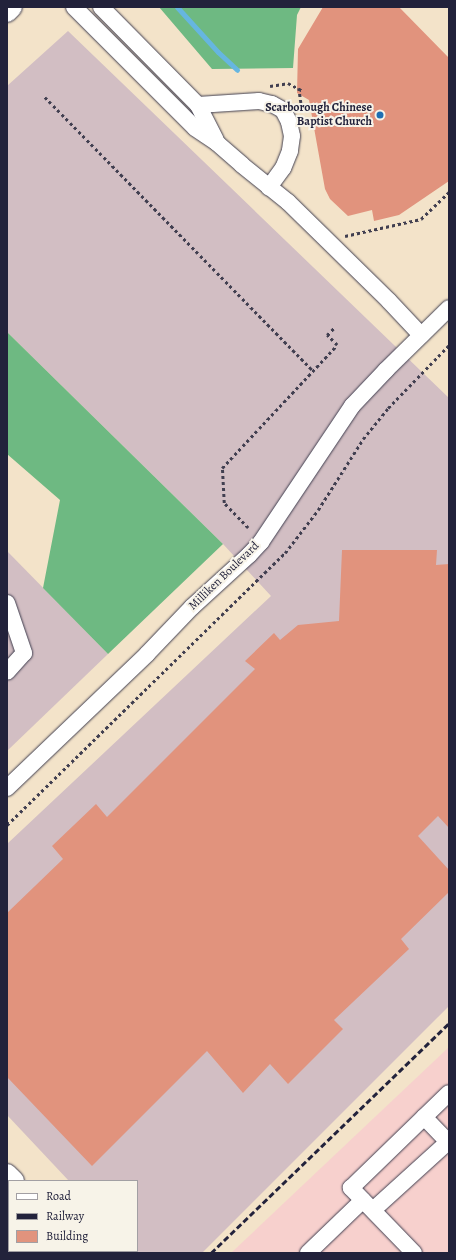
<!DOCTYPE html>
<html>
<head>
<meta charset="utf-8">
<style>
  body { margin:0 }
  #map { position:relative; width:456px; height:1260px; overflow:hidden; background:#f3e3c9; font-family:Alegreya,serif }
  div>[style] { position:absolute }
  .built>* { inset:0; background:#f7d0cd }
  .industrial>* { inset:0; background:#d2bec3 }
  .green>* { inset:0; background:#88d99a }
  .forest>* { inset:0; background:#6eb982 }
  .stream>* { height:5px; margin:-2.5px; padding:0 2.5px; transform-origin:2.5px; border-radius:2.5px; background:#66b6e0 }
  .building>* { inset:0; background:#e1937d }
  .path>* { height:2.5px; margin-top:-1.25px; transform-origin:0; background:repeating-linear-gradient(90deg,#413f50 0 3px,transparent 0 6px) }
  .roads { filter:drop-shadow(0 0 1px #413f50) drop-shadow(0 0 1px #413f50) }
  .minor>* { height:16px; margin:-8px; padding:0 8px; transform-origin:8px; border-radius:8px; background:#fff }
  .major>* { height:20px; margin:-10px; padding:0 10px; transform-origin:10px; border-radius:10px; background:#fff }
  .rail>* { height:3px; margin-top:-1.5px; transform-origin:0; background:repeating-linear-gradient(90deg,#22223b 0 6px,transparent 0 9px) }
  .dots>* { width:11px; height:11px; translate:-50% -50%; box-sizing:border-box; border:2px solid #f7f3e8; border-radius:50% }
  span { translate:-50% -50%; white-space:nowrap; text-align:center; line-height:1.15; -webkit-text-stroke:4px #f7f3e8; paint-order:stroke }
  .poi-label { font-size:12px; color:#22223b; font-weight:700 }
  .right { translate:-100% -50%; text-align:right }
  .street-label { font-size:12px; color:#22223b }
  .frame { position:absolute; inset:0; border:8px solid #22223b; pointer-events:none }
  .legend { position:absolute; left:8px; top:1180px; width:130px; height:72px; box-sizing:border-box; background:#f7f3e8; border:1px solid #a29fa3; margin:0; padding:5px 7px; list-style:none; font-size:12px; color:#22223b }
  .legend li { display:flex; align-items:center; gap:8px; height:20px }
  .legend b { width:20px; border:1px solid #a29fa3 }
</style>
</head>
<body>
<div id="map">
  <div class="built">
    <div style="clip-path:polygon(449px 1047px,449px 1253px,231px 1253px)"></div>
  </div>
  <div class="industrial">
    <div style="clip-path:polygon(68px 31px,449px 398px,449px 1006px,202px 1253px,137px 1253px,135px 1251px,137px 1251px,137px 1181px,69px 1181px,7px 1115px,7px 844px,271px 596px,223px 544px,7px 332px,7px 86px)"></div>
    <div style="clip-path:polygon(7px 551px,108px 654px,7px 751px)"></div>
  </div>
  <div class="green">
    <div style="clip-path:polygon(7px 1231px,9px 1233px,9px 1251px,28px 1251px,30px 1253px,7px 1253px)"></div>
  </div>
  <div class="forest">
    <div style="clip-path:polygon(159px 7px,301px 7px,297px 15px,293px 68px,212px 69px)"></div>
    <div style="clip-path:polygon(7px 332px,223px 544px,108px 654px,43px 588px,60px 500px,7px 454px)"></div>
  </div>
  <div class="stream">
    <div style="left:177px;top:7px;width:61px;rotate:47.7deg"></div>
    <div style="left:218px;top:52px;width:26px;rotate:43deg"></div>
  </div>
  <div class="building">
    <div style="clip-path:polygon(323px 7px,399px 7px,449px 58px,449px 181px,399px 215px,374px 221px,372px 210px,348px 216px,330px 199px,325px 189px,309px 100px,297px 93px,298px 49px)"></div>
    <div style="clip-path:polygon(342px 550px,437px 550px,436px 565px,449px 564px,449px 828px,438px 816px,418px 836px,449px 870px,449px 892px,401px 939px,409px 949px,334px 1020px,343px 1029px,288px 1084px,270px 1064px,243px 1093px,207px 1051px,92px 1166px,7px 1077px,7px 913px,63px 859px,52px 846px,96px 804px,107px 817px,255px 669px,245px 661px,274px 633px,280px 640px,298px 625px,339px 621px)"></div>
  </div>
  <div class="path">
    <div style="left:270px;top:86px;width:18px;rotate:-9deg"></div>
    <div style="left:288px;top:83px;width:17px;rotate:28deg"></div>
    <div style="left:299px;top:88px;width:22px;rotate:82deg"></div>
    <div style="left:45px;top:97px;width:383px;rotate:45.6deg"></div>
    <div style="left:345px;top:236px;width:78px;rotate:-12.6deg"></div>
    <div style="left:421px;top:219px;width:39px;rotate:-44deg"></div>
    <div style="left:248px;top:528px;width:35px;rotate:-134deg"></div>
    <div style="left:224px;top:503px;width:35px;rotate:-93deg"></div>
    <div style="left:222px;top:468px;width:168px;rotate:-46.9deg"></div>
    <div style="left:337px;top:345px;width:14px;rotate:-135deg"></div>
    <div style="left:327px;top:335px;width:11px;rotate:-45deg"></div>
    <div style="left:7px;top:825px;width:389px;rotate:-44.4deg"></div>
    <div style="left:285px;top:553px;width:54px;rotate:-52.5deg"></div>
    <div style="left:318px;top:510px;width:84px;rotate:-57.6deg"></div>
    <div style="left:363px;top:439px;width:40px;rotate:-51deg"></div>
    <div style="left:388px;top:408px;width:88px;rotate:-45.9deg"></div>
    <div style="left:7px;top:1213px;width:3px;rotate:45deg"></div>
    <div style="left:45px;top:1251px;width:3px;rotate:45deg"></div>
  </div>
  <div class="roads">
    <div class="minor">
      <div style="left:74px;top:7px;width:171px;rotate:45deg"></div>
      <div style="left:195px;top:128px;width:27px;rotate:34deg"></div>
      <div style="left:217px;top:143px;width:33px;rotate:41deg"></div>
      <div style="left:242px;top:165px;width:59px;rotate:38.8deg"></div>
      <div style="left:288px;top:202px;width:141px;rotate:44.4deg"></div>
      <div style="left:389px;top:301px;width:47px;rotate:46.7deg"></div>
      <div style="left:101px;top:7px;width:138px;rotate:45.3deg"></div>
      <div style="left:198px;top:105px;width:39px;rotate:63deg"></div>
      <div style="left:198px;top:105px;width:61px;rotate:-3.8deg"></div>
      <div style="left:259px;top:101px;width:13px;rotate:13deg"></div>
      <div style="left:272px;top:104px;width:13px;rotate:29deg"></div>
      <div style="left:283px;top:110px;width:13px;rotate:63deg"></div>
      <div style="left:289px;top:122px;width:14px;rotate:78deg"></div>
      <div style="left:292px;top:136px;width:15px;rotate:98deg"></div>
      <div style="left:290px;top:151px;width:18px;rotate:112deg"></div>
      <div style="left:283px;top:168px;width:24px;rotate:126deg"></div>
      <div style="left:7px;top:603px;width:53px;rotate:71.2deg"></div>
      <div style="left:24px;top:653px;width:25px;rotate:132deg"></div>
      <div style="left:7px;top:788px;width:194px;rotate:-43.7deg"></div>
      <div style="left:147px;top:654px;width:65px;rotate:-46.2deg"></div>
      <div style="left:192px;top:607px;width:77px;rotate:-42.4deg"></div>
      <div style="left:249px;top:555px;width:18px;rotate:-47deg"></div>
      <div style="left:261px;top:542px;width:164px;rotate:-56.2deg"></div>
      <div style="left:352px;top:406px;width:50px;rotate:-46.6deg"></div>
      <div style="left:386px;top:370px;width:88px;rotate:-44.5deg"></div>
      <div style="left:424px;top:1117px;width:36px;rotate:46deg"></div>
      <div style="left:373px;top:1210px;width:101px;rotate:-42.2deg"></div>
      <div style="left:308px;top:1253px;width:76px;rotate:-43.9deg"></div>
      <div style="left:414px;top:1253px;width:91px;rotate:-134.1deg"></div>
      <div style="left:351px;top:1188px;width:136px;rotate:-44.1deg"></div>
    </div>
    <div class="major">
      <div style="left:7px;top:12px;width:7px;rotate:-45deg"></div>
      <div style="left:7px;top:1174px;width:10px;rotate:45deg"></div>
      <div style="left:85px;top:1251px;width:3px;rotate:45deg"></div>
    </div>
  </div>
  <div class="rail">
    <div style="left:211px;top:1253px;width:331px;rotate:-44deg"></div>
  </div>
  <div class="dots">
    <div style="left:380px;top:115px;background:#1f6fb2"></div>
  </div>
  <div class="poi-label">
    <span class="right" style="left:372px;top:115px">Scarborough Chinese<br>Baptist Church</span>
  </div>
  <div class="street-label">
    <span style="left:224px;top:576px;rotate:-44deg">Milliken Boulevard</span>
  </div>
  <div class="frame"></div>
  <ul class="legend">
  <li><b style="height:5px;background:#fff"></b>Road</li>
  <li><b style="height:5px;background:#22223b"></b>Railway</li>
  <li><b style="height:11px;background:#e1937d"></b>Building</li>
  </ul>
</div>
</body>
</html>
